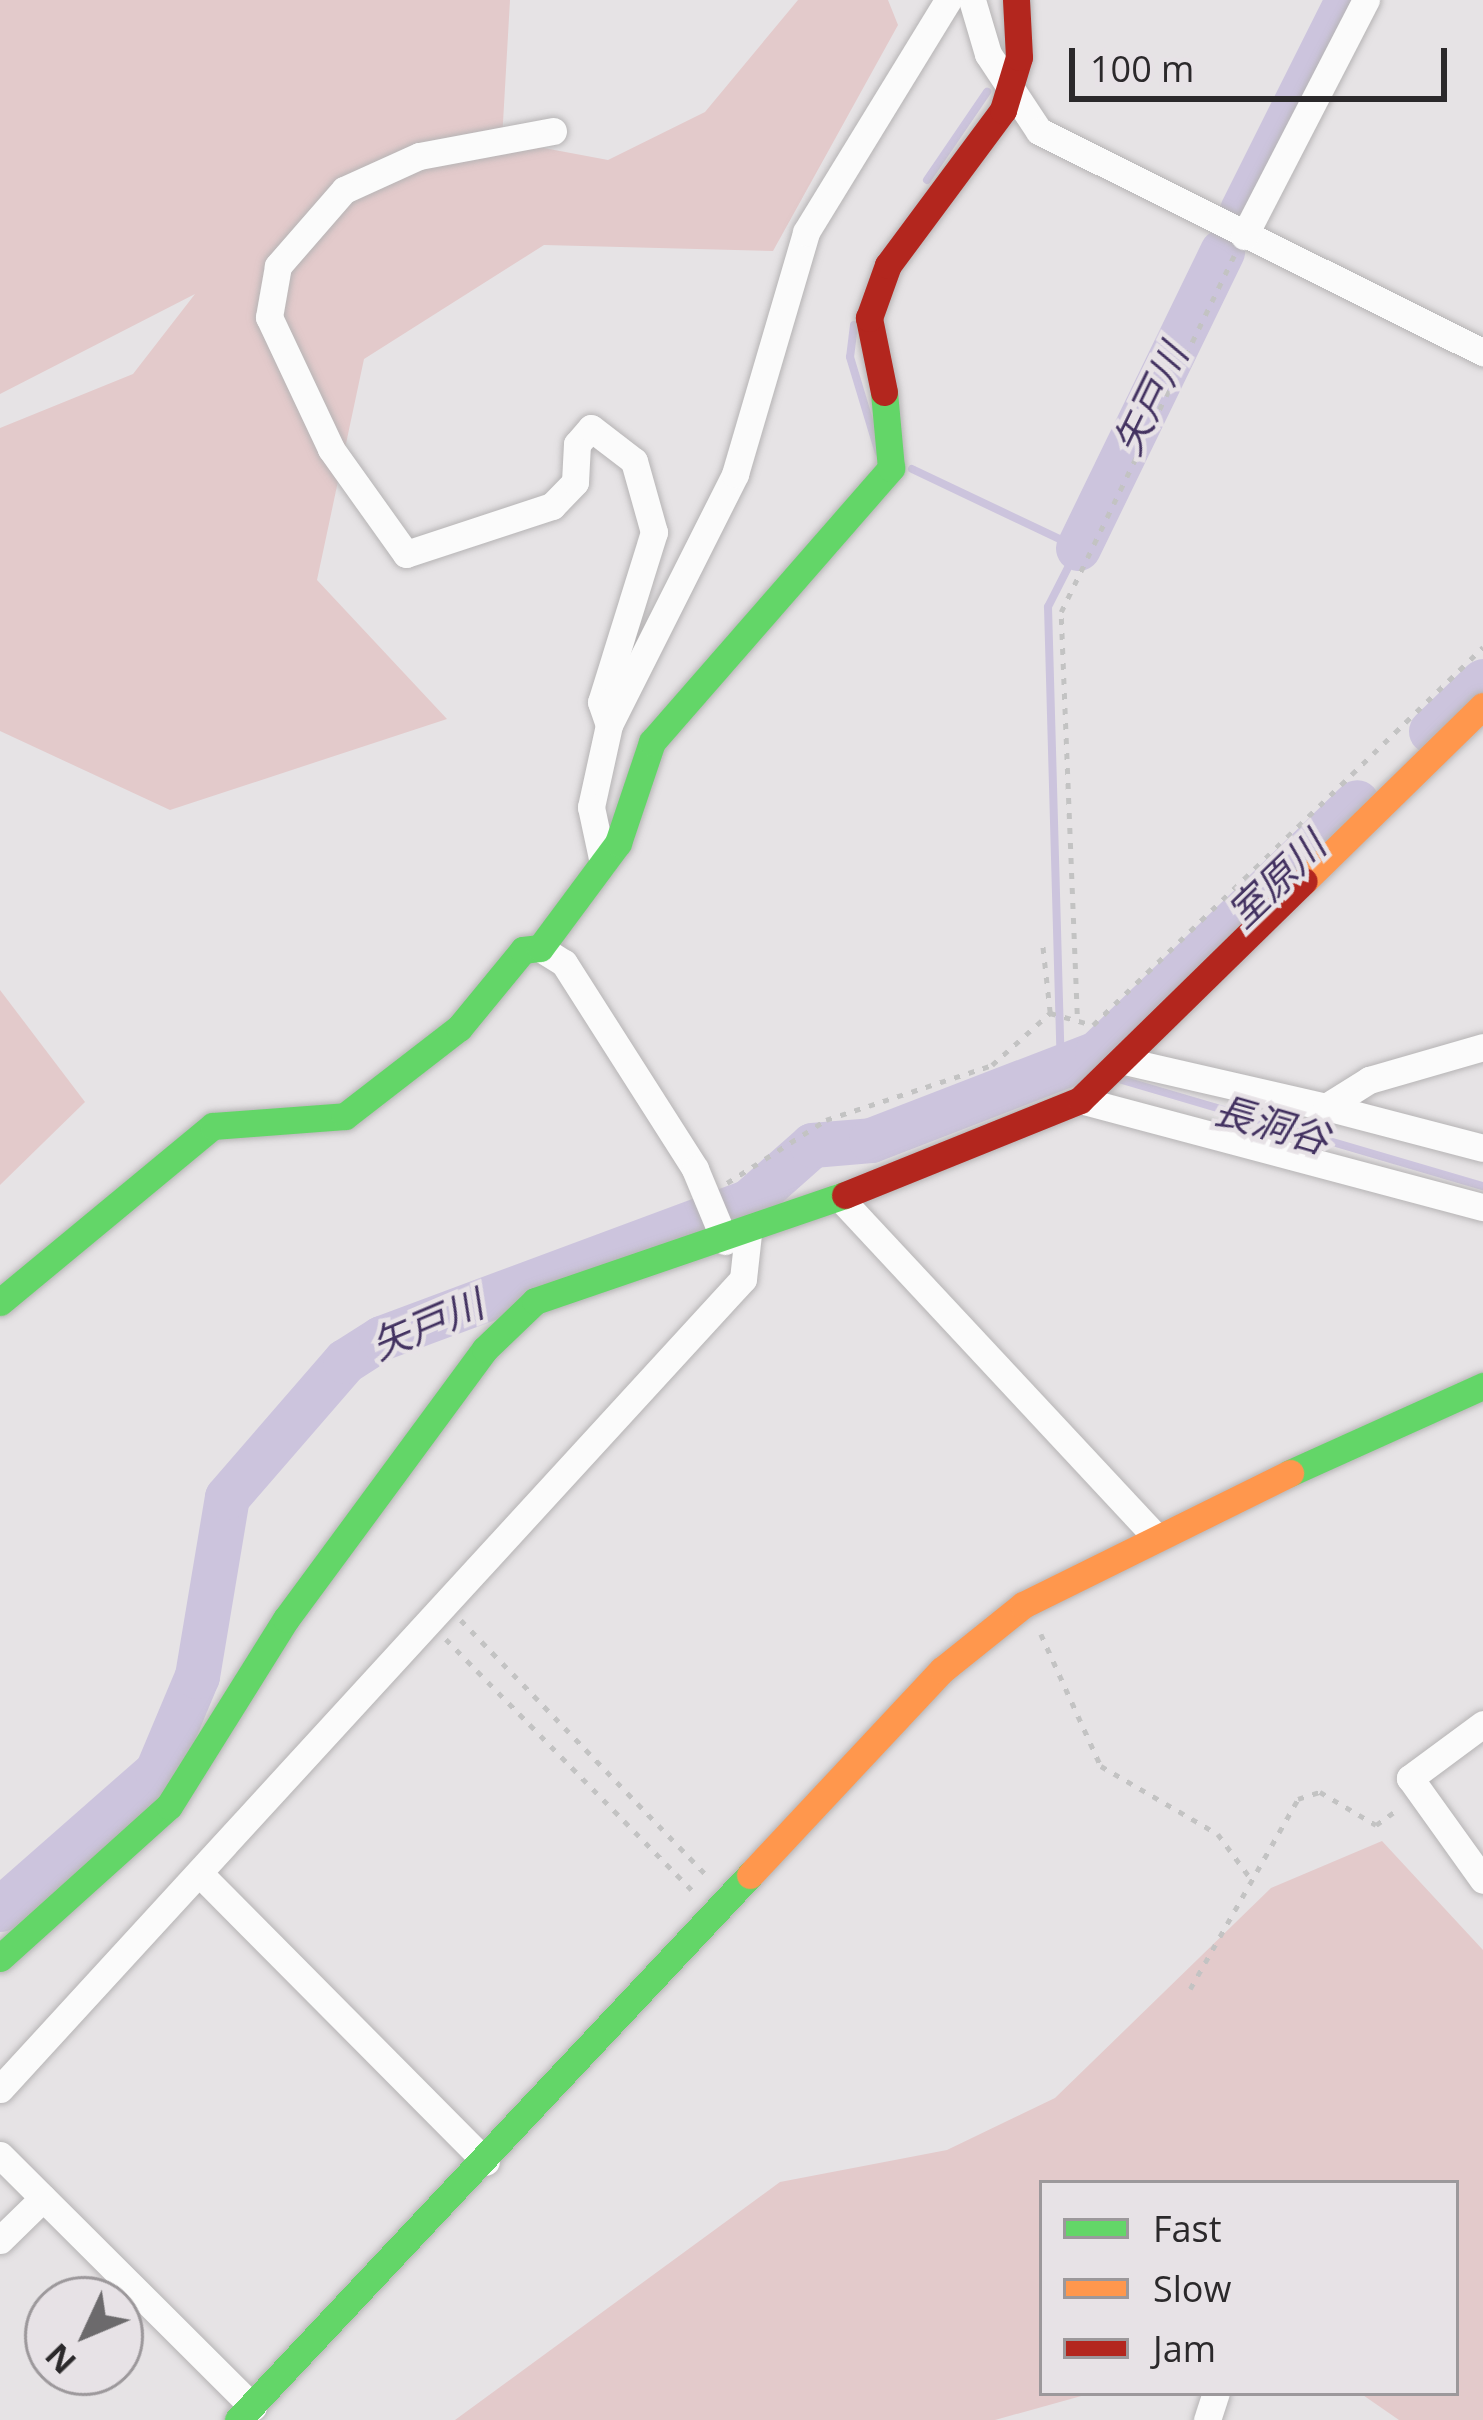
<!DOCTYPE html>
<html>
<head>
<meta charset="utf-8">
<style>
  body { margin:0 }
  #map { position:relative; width:1483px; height:2420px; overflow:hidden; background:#e6e3e5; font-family:"Open Sans","Noto Sans JP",sans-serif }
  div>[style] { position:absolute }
  .green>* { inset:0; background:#e3cacb }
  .stream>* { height:8px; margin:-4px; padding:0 4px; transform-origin:4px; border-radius:4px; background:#ccc4dd }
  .river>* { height:45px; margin:-22.5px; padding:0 22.5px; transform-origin:22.5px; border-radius:22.5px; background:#ccc4dd }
  .path>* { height:4.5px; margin-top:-2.25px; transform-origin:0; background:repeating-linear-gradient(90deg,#c3c3c3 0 6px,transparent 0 15px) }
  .roads { filter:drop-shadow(0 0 3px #b6b4b5) drop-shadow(0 0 3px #b6b4b5) }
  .street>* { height:27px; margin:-13.5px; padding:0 13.5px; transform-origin:13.5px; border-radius:13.5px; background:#fbfbfb }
  .fast>* { height:27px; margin:-13.5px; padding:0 13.5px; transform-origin:13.5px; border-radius:13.5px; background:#63d668 }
  .slow>* { height:27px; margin:-13.5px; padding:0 13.5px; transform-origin:13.5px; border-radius:13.5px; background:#ff974d }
  .jam>* { height:27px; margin:-13.5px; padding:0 13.5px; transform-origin:13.5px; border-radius:13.5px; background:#b3261e }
  span { translate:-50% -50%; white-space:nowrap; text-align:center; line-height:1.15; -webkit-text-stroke:9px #e7e2e6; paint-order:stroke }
  .water-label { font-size:39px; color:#433261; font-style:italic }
  .legend { position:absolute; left:1039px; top:2180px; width:420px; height:216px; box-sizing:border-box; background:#e7e2e6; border:3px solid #9c989b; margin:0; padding:15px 21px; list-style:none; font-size:36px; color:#2b292b }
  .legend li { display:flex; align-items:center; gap:24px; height:60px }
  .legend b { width:60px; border:3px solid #9c989b }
  .north { position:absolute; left:24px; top:2276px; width:120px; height:120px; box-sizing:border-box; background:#e7e2e6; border:3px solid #9c989b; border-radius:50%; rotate:226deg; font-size:33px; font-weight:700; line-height:48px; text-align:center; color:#2b292b }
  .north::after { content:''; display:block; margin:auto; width:42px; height:54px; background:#6c6a6c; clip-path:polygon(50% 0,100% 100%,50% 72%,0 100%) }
  .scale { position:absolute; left:1069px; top:48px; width:378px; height:54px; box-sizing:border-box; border:6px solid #2b292b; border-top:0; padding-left:15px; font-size:36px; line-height:42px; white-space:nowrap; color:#2b292b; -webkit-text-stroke:9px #e7e2e6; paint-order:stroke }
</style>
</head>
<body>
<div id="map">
  <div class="green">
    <div style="clip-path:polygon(0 0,510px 0,502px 140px,608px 160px,705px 112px,798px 0,888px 0,898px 25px,773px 251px,544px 245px,364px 359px,317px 580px,447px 719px,170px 810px,0 731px,0 428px,133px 374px,195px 294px,0 394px)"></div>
    <div style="clip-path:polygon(0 990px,85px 1102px,0 1185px)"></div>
    <div style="clip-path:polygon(1382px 1841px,1483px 1950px,1483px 2420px,1399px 2420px,1360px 2393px,1456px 2393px,1456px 2183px,1042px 2183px,1042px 2393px,1092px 2393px,995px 2420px,455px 2420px,780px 2182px,947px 2150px,1055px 2098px,1271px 1888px)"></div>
  </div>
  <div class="stream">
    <div style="left:927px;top:180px;width:107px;rotate:-55.7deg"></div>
    <div style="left:854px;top:325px;width:32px;rotate:97deg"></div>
    <div style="left:850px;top:357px;width:100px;rotate:73.2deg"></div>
    <div style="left:912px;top:469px;width:184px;rotate:25.4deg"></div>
    <div style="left:1078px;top:548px;width:66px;rotate:117deg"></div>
    <div style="left:1048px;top:607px;width:456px;rotate:88.4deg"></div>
    <div style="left:1061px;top:1063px;width:30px;rotate:15deg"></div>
    <div style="left:1122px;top:1080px;width:376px;rotate:16.4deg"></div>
  </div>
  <div class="river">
    <div style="left:1242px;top:210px;width:235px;rotate:-63.4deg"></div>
    <div style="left:1078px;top:548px;width:330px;rotate:-64.1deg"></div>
    <div style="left:1431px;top:731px;width:72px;rotate:-43.9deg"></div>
    <div style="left:0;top:1909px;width:209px;rotate:-41.3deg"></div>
    <div style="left:157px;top:1771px;width:103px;rotate:-67.2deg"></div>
    <div style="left:197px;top:1676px;width:181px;rotate:-80.5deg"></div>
    <div style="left:227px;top:1497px;width:180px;rotate:-49.1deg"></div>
    <div style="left:345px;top:1361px;width:43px;rotate:-32.6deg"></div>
    <div style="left:381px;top:1338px;width:393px;rotate:-20.4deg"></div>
    <div style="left:749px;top:1201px;width:84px;rotate:-41.6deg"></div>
    <div style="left:812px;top:1145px;width:59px;rotate:-4.8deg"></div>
    <div style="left:871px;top:1140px;width:242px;rotate:-21.1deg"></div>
    <div style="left:1097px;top:1053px;width:361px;rotate:-44deg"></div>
  </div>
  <div class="path">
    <div style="left:1050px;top:1013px;width:45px;rotate:15.6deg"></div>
    <div style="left:1093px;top:1025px;width:543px;rotate:-44.1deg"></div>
    <div style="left:1077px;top:1014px;width:402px;rotate:-92.3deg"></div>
    <div style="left:1061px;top:612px;width:396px;rotate:-64.1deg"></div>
    <div style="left:727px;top:1183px;width:117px;rotate:-32.5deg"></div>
    <div style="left:826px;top:1120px;width:175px;rotate:-18.3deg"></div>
    <div style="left:992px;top:1065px;width:78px;rotate:-41.9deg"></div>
    <div style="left:1050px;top:1013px;width:72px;rotate:-96.3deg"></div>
    <div style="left:461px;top:1620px;width:355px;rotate:46.1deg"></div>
    <div style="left:1041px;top:1634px;width:145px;rotate:65.6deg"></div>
    <div style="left:1101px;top:1766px;width:135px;rotate:30.2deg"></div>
    <div style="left:1218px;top:1834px;width:56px;rotate:53.7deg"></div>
    <div style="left:446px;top:1639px;width:354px;rotate:45.6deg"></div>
    <div style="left:1190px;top:1989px;width:219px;rotate:-60.4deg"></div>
    <div style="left:1298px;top:1799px;width:23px;rotate:-18deg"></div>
    <div style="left:1320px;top:1792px;width:65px;rotate:30.5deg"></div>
    <div style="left:1376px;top:1825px;width:29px;rotate:-36deg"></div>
  </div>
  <div class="roads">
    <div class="street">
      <div style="left:972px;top:0;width:56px;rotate:73.5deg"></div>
      <div style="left:988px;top:54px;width:92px;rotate:56.5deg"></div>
      <div style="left:1039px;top:131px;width:496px;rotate:26.5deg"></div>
      <div style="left:553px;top:131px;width:136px;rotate:169.4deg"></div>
      <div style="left:419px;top:156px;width:82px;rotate:155.6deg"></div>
      <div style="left:344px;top:190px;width:101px;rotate:131deg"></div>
      <div style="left:278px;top:266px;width:52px;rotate:100deg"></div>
      <div style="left:269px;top:317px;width:146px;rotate:64.8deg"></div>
      <div style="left:331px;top:449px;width:129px;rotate:54.5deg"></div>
      <div style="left:406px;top:554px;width:154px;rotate:-18.2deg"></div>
      <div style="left:552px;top:506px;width:33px;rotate:-46deg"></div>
      <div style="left:575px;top:482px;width:38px;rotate:-87deg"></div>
      <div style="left:577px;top:444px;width:21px;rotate:-49deg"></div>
      <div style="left:591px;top:428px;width:54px;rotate:37.5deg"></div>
      <div style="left:634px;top:461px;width:74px;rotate:74.3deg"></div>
      <div style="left:654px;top:532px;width:178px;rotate:107.3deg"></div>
      <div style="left:601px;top:702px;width:24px;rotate:71deg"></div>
      <div style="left:609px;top:725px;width:84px;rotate:102.4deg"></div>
      <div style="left:591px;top:807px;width:57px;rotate:77.9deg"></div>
      <div style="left:1244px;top:236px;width:266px;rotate:-62.7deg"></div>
      <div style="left:609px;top:725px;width:281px;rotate:-63.3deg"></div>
      <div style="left:735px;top:474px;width:252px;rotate:-73.6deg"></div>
      <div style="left:806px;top:232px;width:272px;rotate:-58.5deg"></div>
      <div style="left:540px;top:948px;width:28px;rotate:32deg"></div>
      <div style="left:564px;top:963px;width:244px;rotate:57.5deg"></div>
      <div style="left:695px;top:1169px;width:78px;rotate:67.4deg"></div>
      <div style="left:1125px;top:1061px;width:206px;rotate:12.9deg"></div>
      <div style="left:1326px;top:1107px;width:51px;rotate:-32.1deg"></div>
      <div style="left:1369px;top:1080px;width:119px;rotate:-16.1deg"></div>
      <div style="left:1080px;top:1100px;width:417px;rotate:14.9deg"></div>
      <div style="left:1326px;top:1107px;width:162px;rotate:14.6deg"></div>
      <div style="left:839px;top:1197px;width:462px;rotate:47deg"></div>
      <div style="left:1483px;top:1724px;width:91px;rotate:143.5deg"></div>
      <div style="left:1410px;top:1778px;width:125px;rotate:54.4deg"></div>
      <div style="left:199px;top:1873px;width:407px;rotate:45.2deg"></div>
      <div style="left:0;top:2089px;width:1099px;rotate:-47.47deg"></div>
      <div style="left:743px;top:1279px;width:45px;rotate:-83.7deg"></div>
      <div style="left:0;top:2155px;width:357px;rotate:44.9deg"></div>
      <div style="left:0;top:2240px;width:60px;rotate:-44.3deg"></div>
      <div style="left:1207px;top:2420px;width:28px;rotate:-72deg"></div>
    </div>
    <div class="fast">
      <div style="left:0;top:1302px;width:276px;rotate:-39.6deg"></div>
      <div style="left:213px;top:1126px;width:132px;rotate:-4.3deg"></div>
      <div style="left:345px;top:1116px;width:144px;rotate:-37.7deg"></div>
      <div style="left:459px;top:1028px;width:101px;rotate:-50.6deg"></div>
      <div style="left:523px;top:950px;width:17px;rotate:-7deg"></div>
      <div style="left:540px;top:948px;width:131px;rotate:-53.4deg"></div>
      <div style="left:618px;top:843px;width:107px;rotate:-71.4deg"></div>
      <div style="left:652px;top:742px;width:364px;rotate:-48.9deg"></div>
      <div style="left:891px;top:468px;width:76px;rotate:-95.3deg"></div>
      <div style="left:1290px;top:1473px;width:212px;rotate:-24.3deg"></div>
      <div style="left:0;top:1958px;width:227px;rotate:-42deg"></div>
      <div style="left:169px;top:1806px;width:221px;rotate:-58deg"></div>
      <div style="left:286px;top:1619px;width:335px;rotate:-53.6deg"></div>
      <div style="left:485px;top:1349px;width:69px;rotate:-43.8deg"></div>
      <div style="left:535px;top:1301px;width:328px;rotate:-18.9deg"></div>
      <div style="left:238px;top:2420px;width:748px;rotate:-46.79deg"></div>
    </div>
    <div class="slow">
      <div style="left:1304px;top:881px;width:250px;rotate:-44.4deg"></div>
      <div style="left:750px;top:1875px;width:281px;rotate:-46.9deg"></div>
      <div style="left:942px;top:1670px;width:104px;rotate:-38.7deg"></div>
      <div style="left:1023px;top:1605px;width:298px;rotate:-26.3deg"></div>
    </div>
    <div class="jam">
      <div style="left:884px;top:392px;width:76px;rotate:-101.5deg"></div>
      <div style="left:869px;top:318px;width:56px;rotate:-70.3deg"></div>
      <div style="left:888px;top:265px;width:193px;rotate:-53.4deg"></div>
      <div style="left:1003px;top:110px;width:55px;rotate:-73.2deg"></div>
      <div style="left:1019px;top:57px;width:57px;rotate:-93deg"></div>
      <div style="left:845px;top:1195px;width:253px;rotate:-22deg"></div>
      <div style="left:1080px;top:1100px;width:313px;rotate:-44.4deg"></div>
    </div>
  </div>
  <div class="water-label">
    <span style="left:1150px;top:399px;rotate:-64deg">矢戸川</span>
    <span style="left:1276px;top:879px;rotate:-44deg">室原川</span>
    <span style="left:1272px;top:1124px;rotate:16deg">長洞谷</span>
    <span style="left:427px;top:1324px;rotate:-23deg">矢戸川</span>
  </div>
  <ul class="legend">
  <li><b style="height:15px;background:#63d668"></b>Fast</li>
  <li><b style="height:15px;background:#ff974d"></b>Slow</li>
  <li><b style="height:15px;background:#b3261e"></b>Jam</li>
  </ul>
  <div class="north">N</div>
  <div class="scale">100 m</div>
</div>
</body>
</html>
